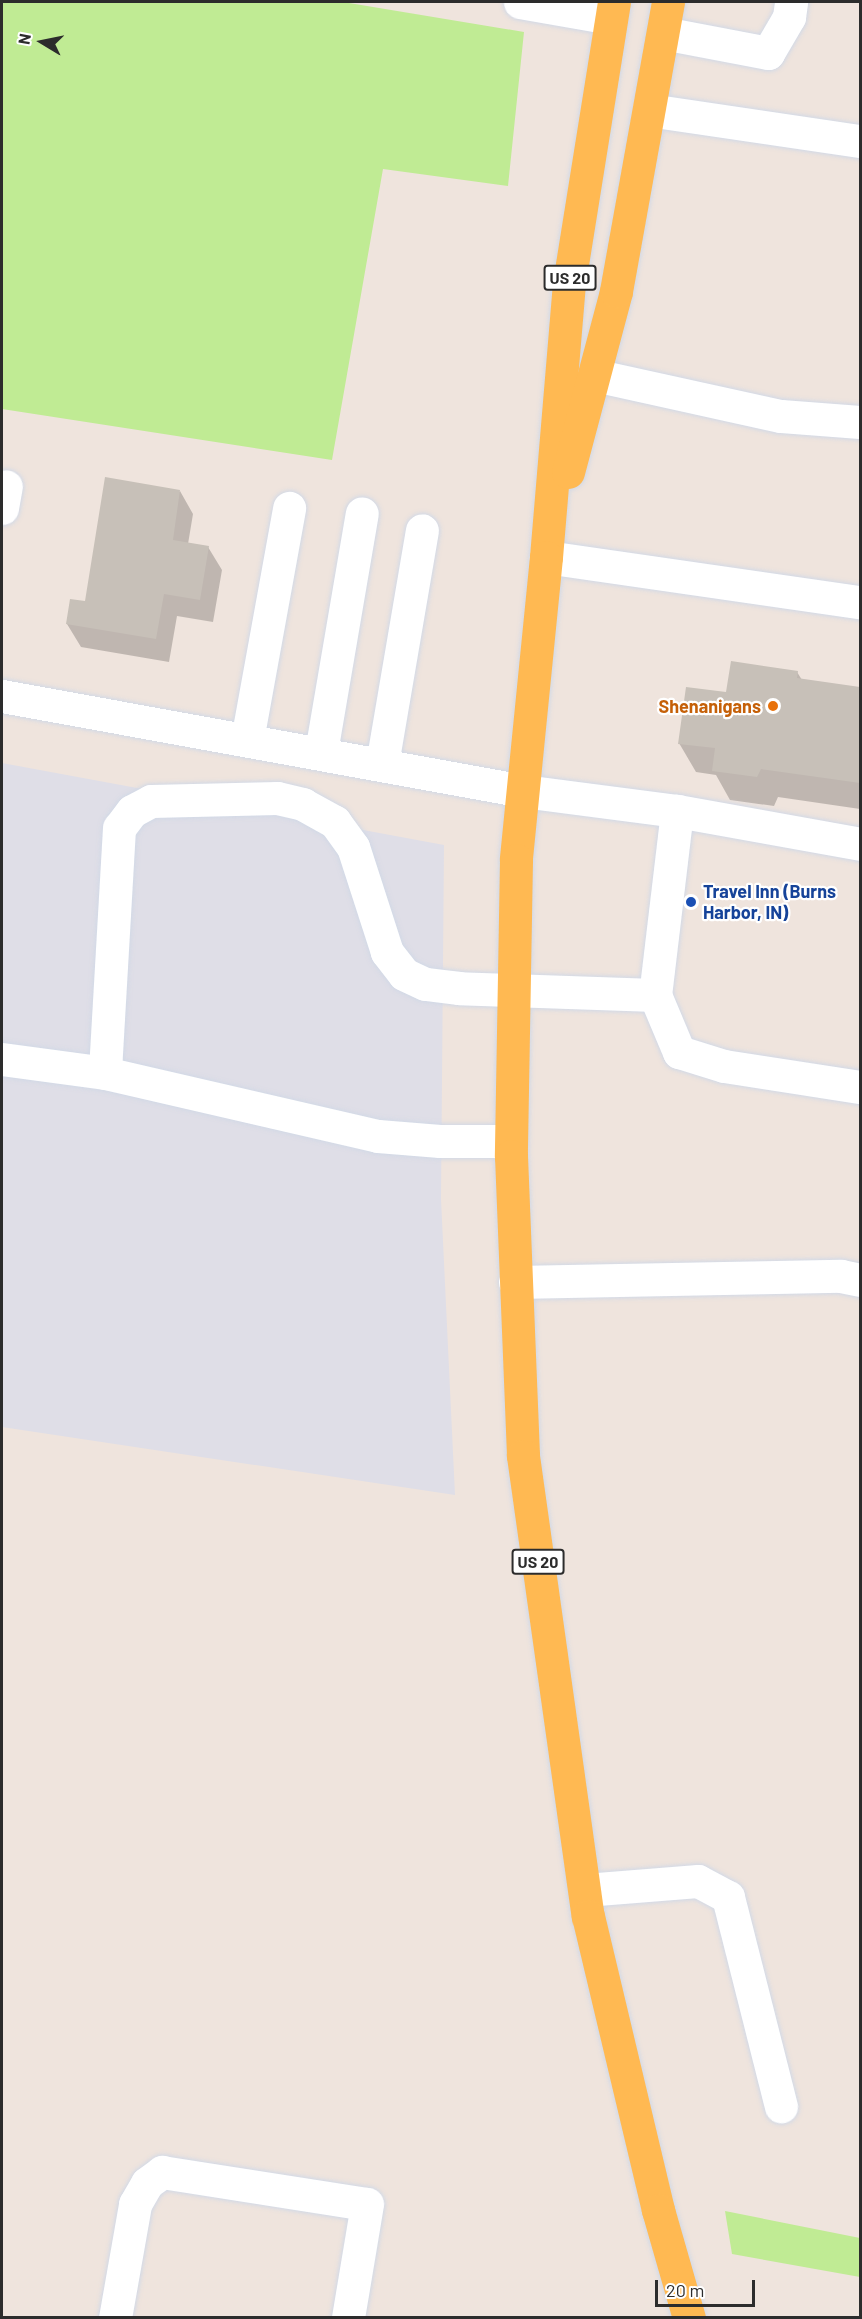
<!DOCTYPE html>
<html>
<head>
<meta charset="utf-8">
<style>
  body { margin:0 }
  #map { position:relative; width:862px; height:2319px; overflow:hidden; background:#efe4dd; font-family:Barlow,sans-serif }
  div>[style] { position:absolute }
  .industrial>* { inset:0; background:#dfdee7 }
  .green>* { inset:0; background:#c0eb94 }
  .shadow>* { inset:0; background:#0003 }
  .building>* { inset:0; background:#c7c0b8 }
  .roads { filter:drop-shadow(0 0 2px #d2d9e6) drop-shadow(0 0 2px #d2d9e6) }
  .minor>* { height:33px; margin:-16.5px; padding:0 16.5px; transform-origin:16.5px; border-radius:16.5px; background:#fff }
  .major>* { height:33px; margin:-16.5px; padding:0 16.5px; transform-origin:16.5px; border-radius:16.5px; background:#ffb952 }
  .dots>* { width:16px; height:16px; translate:-50% -50%; box-sizing:border-box; border:3px solid #fff; border-radius:50% }
  span { translate:-50% -50%; white-space:nowrap; text-align:center; line-height:1.15; -webkit-text-stroke:4.5px #fff; paint-order:stroke }
  .shield-label span { padding:2px 4px; background:#fff; border:2px solid; border-radius:4px; -webkit-text-stroke-width:0 }
  .shield-label { font-size:16px; color:#2c2c2c; font-weight:700 }
  .food-label { font-size:18px; color:#c56008; font-weight:700 }
  .right { translate:-100% -50%; text-align:right }
  .transit-label { font-size:18px; color:#164399; font-weight:700 }
  .left { translate:0 -50%; text-align:left }
  .frame { position:absolute; inset:0; border:3px solid #2c2c2c; pointer-events:none }
  .north { position:absolute; left:12px; top:12px; width:60px; height:60px; -webkit-text-stroke:4px #fff; paint-order:stroke; rotate:280deg; font-size:16px; font-weight:700; line-height:24px; text-align:center; color:#2c2c2c }
  .north::after { content:''; display:block; margin:auto; width:21px; height:27px; background:#2c2c2c; clip-path:polygon(50% 0,100% 100%,50% 72%,0 100%) }
  .scale { position:absolute; left:655px; top:2280px; width:100px; height:27px; box-sizing:border-box; border:3px solid #2c2c2c; border-top:0; padding-left:8px; font-size:18px; line-height:21px; white-space:nowrap; color:#2c2c2c; -webkit-text-stroke:4px #fff; paint-order:stroke }
</style>
</head>
<body>
<div id="map">
  <div class="industrial">
    <div style="clip-path:polygon(2px 763px,444px 845px,441px 1199px,455px 1495px,2px 1427px)"></div>
  </div>
  <div class="green">
    <div style="clip-path:polygon(2px 2px,343px 2px,524px 32px,508px 186px,383px 169px,332px 460px,2px 409px)"></div>
    <div style="clip-path:polygon(725px 2211px,860px 2238px,860px 2277px,732px 2254px)"></div>
  </div>
  <div class="shadow">
    <div style="clip-path:polygon(180px 491px,193px 514px,188px 544px,208px 547px,222px 570px,213px 622px,177px 616px,169px 662px,81px 647px,67px 624px,71px 601px,86px 603px)"></div>
    <div style="clip-path:polygon(797px 672px,802px 680px,860px 689px,860px 809px,778px 797px,774px 806px,730px 800px,716px 775px,696px 772px,679px 743px,727px 694px)"></div>
  </div>
  <div class="building">
    <div style="clip-path:polygon(105px 477px,180px 490px,173px 540px,209px 546px,200px 600px,164px 594px,156px 639px,66px 624px,70px 599px,85px 601px)"></div>
    <div style="clip-path:polygon(731px 661px,798px 671px,797px 678px,860px 687px,860px 783px,761px 769px,757px 777px,712px 771px,715px 748px,678px 744px,686px 687px,726px 692px)"></div>
  </div>
  <div class="roads">
    <div class="minor">
      <div style="left:520px;top:2px;width:92px;rotate:10deg"></div>
      <div style="left:663px;top:33px;width:107px;rotate:10.8deg"></div>
      <div style="left:768px;top:53px;width:42px;rotate:-59.7deg"></div>
      <div style="left:789px;top:17px;width:15px;rotate:-82deg"></div>
      <div style="left:649px;top:110px;width:213px;rotate:8.4deg"></div>
      <div style="left:594px;top:375px;width:191px;rotate:12.4deg"></div>
      <div style="left:781px;top:416px;width:79px;rotate:4.3deg"></div>
      <div style="left:2px;top:508px;width:22px;rotate:-80deg"></div>
      <div style="left:546px;top:557px;width:317px;rotate:8.2deg"></div>
      <div style="left:2px;top:696px;width:530px;rotate:10.33deg"></div>
      <div style="left:523px;top:791px;width:155px;rotate:7.4deg"></div>
      <div style="left:677px;top:811px;width:185px;rotate:96.8deg"></div>
      <div style="left:655px;top:995px;width:196px;rotate:-178deg"></div>
      <div style="left:459px;top:988px;width:34px;rotate:-173deg"></div>
      <div style="left:425px;top:984px;width:23px;rotate:-155deg"></div>
      <div style="left:404px;top:974px;width:28px;rotate:-128deg"></div>
      <div style="left:387px;top:952px;width:110px;rotate:-107.9deg"></div>
      <div style="left:353px;top:847px;width:31px;rotate:-126deg"></div>
      <div style="left:335px;top:822px;width:37px;rotate:-151deg"></div>
      <div style="left:303px;top:804px;width:27px;rotate:-167deg"></div>
      <div style="left:277px;top:798px;width:126px;rotate:178.6deg"></div>
      <div style="left:151px;top:801px;width:21px;rotate:152deg"></div>
      <div style="left:132px;top:811px;width:21px;rotate:127deg"></div>
      <div style="left:119px;top:828px;width:245px;rotate:93.3deg"></div>
      <div style="left:105px;top:1073px;width:280px;rotate:13deg"></div>
      <div style="left:378px;top:1136px;width:62px;rotate:4.6deg"></div>
      <div style="left:440px;top:1141px;width:71px"></div>
      <div style="left:247px;top:740px;width:236px;rotate:-79.7deg"></div>
      <div style="left:321px;top:752px;width:242px;rotate:-80.3deg"></div>
      <div style="left:382px;top:764px;width:237px;rotate:-80.3deg"></div>
      <div style="left:677px;top:811px;width:186px;rotate:10.2deg"></div>
      <div style="left:655px;top:995px;width:62px;rotate:67.2deg"></div>
      <div style="left:679px;top:1052px;width:47px;rotate:17.3deg"></div>
      <div style="left:724px;top:1066px;width:138px;rotate:8.8deg"></div>
      <div style="left:2px;top:1059px;width:104px;rotate:7.7deg"></div>
      <div style="left:515px;top:1282px;width:326px;rotate:-1.1deg"></div>
      <div style="left:841px;top:1276px;width:19px;rotate:12deg"></div>
      <div style="left:585px;top:1890px;width:113px;rotate:-4.6deg"></div>
      <div style="left:698px;top:1881px;width:34px;rotate:28deg"></div>
      <div style="left:728px;top:1897px;width:216px;rotate:75.8deg"></div>
      <div style="left:115px;top:2318px;width:116px;rotate:-80deg"></div>
      <div style="left:135px;top:2204px;width:24px;rotate:-60deg"></div>
      <div style="left:147px;top:2183px;width:19px;rotate:-36deg"></div>
      <div style="left:162px;top:2172px;width:207px;rotate:8.9deg"></div>
      <div style="left:367px;top:2204px;width:116px;rotate:99.5deg"></div>
    </div>
    <div class="major">
      <div style="left:614px;top:2px;width:285px;rotate:99.1deg"></div>
      <div style="left:569px;top:283px;width:275px;rotate:94.8deg"></div>
      <div style="left:546px;top:557px;width:304px;rotate:95.7deg"></div>
      <div style="left:516px;top:860px;width:296px;rotate:91deg"></div>
      <div style="left:511px;top:1156px;width:300px;rotate:87.7deg"></div>
      <div style="left:523px;top:1456px;width:465px;rotate:82deg"></div>
      <div style="left:588px;top:1916px;width:302px;rotate:76.6deg"></div>
      <div style="left:658px;top:2210px;width:112px;rotate:74deg"></div>
      <div style="left:568px;top:472px;width:187px;rotate:-75.1deg"></div>
      <div style="left:616px;top:291px;width:294px;rotate:-79.8deg"></div>
    </div>
  </div>
  <div class="dots">
    <div style="left:773px;top:706px;background:#e8710a"></div>
    <div style="left:691px;top:902px;background:#1a4fb4"></div>
  </div>
  <div class="shield-label">
    <span style="left:570px;top:278px">US 20</span>
    <span style="left:538px;top:1562px">US 20</span>
  </div>
  <div class="food-label">
    <span class="right" style="left:761px;top:706px">Shenanigans</span>
  </div>
  <div class="transit-label">
    <span class="left" style="left:703px;top:902px">Travel Inn (Burns<br>Harbor, IN)</span>
  </div>
  <div class="frame"></div>
  <div class="north">N</div>
  <div class="scale">20 m</div>
</div>
</body>
</html>
